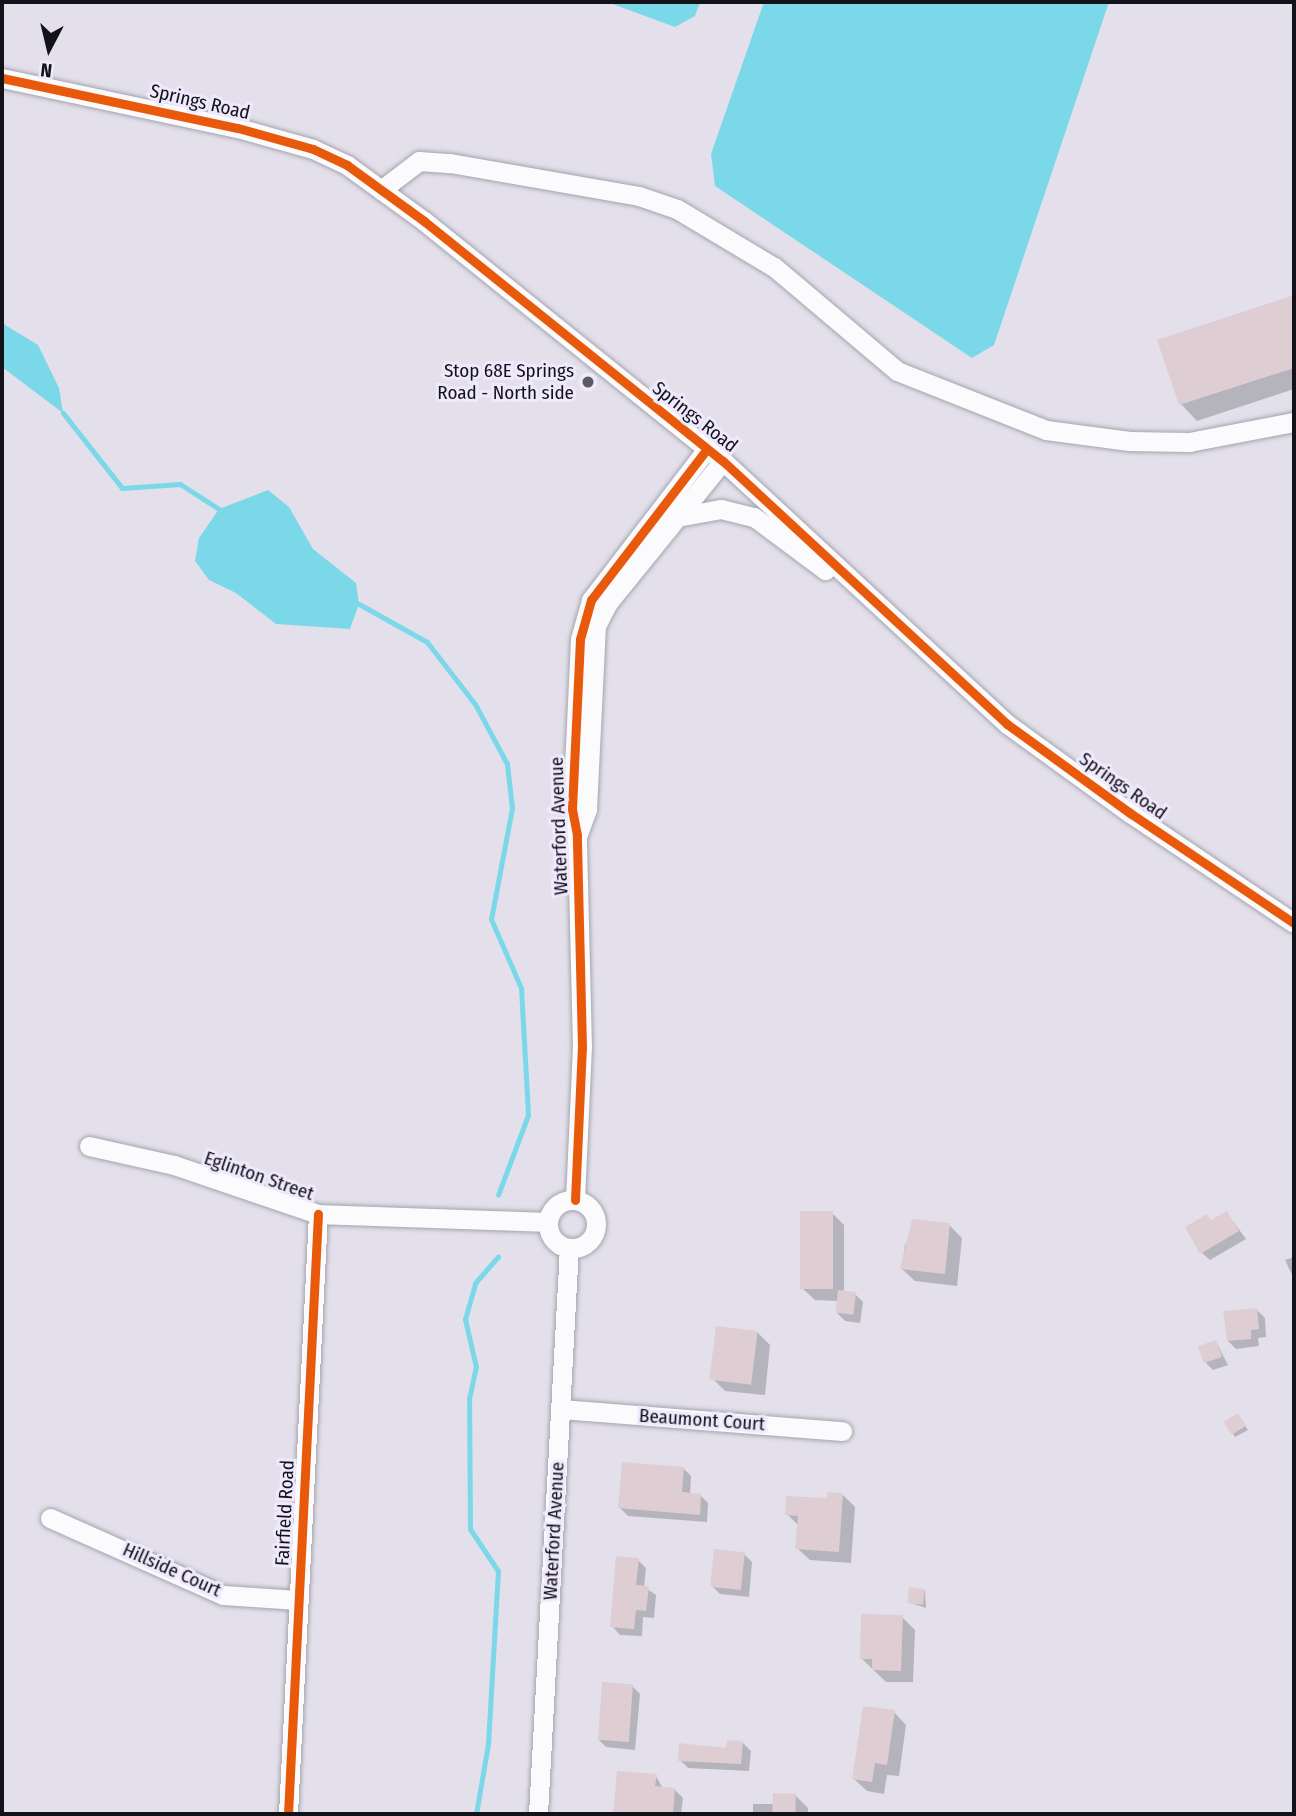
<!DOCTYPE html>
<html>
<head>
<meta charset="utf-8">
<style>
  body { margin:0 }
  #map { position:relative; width:1296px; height:1816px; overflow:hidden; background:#e3e0ec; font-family:"Fira Sans Condensed",sans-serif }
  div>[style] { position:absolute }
  .water>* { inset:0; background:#7bd8e8 }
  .shadow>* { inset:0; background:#0003 }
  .stream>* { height:5px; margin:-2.5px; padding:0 2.5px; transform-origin:2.5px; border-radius:2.5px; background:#7bd8e8 }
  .building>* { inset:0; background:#deced3; transform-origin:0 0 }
  .roads { filter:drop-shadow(0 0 2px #a5a4ac) drop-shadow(0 0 2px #a5a4ac) }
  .minor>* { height:19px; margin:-9.5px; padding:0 9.5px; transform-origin:9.5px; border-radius:9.5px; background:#fbfafc }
  .minor>.ring { margin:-9.5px; padding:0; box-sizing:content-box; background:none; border:19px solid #fbfafc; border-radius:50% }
  .cycleway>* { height:9px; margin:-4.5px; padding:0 4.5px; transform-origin:4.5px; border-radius:4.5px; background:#e8590c }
  .dots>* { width:19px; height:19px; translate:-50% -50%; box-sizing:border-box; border:4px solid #eee9fd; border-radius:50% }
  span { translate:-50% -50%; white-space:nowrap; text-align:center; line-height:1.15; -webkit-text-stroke:6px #eee9fd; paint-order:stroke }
  .street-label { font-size:19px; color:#141219 }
  .poi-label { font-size:19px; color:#141219 }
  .right { translate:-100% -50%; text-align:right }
  .frame { position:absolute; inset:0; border:4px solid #141219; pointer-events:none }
  .north { position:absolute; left:14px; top:14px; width:70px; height:70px; -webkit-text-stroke:5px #eee9fd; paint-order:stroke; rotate:187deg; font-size:19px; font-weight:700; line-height:28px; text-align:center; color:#141219 }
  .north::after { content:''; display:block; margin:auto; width:24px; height:32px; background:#141219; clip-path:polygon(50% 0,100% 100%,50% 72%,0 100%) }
</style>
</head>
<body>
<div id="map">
  <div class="water">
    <div style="clip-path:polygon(607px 2px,700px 2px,695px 16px,675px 27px)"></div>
    <div style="clip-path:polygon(764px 2px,1109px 2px,994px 345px,972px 358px,715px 186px,711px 154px)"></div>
    <div style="clip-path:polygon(2px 323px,38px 345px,59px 388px,63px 413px,2px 367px)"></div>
    <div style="clip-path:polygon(268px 490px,289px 507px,313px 549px,356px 583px,359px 604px,350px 629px,276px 624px,236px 593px,209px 580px,195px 561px,199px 538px,219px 509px)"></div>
  </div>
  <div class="shadow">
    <div style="clip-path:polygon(1294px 297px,1294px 389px,1197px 421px,1181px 404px)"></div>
    <div style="clip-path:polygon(832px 1213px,844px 1225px,844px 1292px,855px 1294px,863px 1302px,860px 1323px,845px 1321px,837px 1313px,839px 1301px,815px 1300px,802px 1288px)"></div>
    <div style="clip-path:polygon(1227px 1213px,1246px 1239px,1210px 1260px,1202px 1253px,1212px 1222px)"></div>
    <div style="clip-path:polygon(949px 1225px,962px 1238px,957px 1286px,915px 1281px,902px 1269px,905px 1244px)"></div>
    <div style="clip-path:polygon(1294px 1257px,1294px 1279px,1285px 1260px)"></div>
    <div style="clip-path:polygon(1256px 1309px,1265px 1318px,1266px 1337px,1258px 1338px,1259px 1346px,1236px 1349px,1228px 1341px)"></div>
    <div style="clip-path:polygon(757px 1332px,770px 1345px,765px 1395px,725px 1391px,713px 1379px)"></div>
    <div style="clip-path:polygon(1216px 1342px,1228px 1365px,1213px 1370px,1205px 1362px)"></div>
    <div style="clip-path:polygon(1241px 1419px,1248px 1430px,1235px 1437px,1225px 1422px)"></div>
    <div style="clip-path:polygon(683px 1468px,691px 1476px,690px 1495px,700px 1495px,708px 1503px,707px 1522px,628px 1516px,620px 1508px)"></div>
    <div style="clip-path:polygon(843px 1495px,855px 1507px,851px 1563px,810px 1560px,797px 1548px,799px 1526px,787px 1514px)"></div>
    <div style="clip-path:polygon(744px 1554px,752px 1562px,749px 1597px,720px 1594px,712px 1586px)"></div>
    <div style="clip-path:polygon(638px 1560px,646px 1568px,644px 1587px,656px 1595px,654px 1618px,643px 1617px,642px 1636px,620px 1635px,612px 1626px)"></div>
    <div style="clip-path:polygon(925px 1590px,926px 1608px,908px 1602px)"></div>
    <div style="clip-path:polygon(902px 1617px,915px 1630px,913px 1682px,886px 1682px,861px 1658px)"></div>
    <div style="clip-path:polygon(632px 1686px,640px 1694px,635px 1750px,606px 1747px,598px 1739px)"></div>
    <div style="clip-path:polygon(894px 1712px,906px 1725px,899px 1776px,887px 1775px,884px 1794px,867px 1791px,854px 1779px)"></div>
    <div style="clip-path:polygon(743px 1743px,751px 1751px,749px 1771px,688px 1768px,680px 1760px)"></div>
    <div style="clip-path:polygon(619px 1772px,656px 1776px,663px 1789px,675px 1790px,683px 1798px,681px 1814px,615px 1814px)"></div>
    <div style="clip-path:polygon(795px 1795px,808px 1808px,808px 1814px,753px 1814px,753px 1804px,774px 1804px)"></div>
  </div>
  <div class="stream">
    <div style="left:63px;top:413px;width:95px;rotate:51.8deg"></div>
    <div style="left:122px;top:488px;width:58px;rotate:-3.9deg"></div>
    <div style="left:180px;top:484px;width:46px;rotate:32.7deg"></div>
    <div style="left:359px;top:604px;width:78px;rotate:29.2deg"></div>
    <div style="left:427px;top:642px;width:78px;rotate:52.3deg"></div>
    <div style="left:475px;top:704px;width:68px;rotate:61.9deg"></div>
    <div style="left:507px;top:764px;width:44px;rotate:83.5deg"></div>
    <div style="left:512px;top:808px;width:113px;rotate:100.7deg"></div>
    <div style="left:491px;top:919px;width:75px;rotate:66.5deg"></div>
    <div style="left:521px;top:988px;width:127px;rotate:86.8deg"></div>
    <div style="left:528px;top:1115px;width:85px;rotate:110.6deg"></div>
    <div style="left:476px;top:1814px;width:71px;rotate:-80.3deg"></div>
    <div style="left:488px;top:1744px;width:173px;rotate:-86.7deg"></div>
    <div style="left:498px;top:1571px;width:50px;rotate:-123.7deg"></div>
    <div style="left:470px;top:1529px;width:130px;rotate:-90.4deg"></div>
    <div style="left:469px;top:1399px;width:33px;rotate:-78deg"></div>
    <div style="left:476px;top:1367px;width:49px;rotate:-102.9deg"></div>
    <div style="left:465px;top:1319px;width:37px;rotate:-74deg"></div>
    <div style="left:475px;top:1283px;width:35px;rotate:-49deg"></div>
  </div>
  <div class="building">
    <div style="clip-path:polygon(1294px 295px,1294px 368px,1179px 405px,1157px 340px)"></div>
    <div style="left:800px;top:1211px;width:33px;height:78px"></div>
    <div style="clip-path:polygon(1227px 1211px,1239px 1231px,1200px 1254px,1185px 1227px,1207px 1214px,1211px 1220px)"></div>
    <div style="clip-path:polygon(912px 1219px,950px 1223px,945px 1274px,900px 1269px)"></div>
    <div style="left:838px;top:1290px;width:18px;height:23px;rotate:6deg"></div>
    <div style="clip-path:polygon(1257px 1308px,1259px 1329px,1251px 1330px,1251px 1339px,1227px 1341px,1223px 1311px)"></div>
    <div style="left:716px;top:1326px;width:42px;height:54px;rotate:7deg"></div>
    <div style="left:1216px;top:1340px;width:18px;height:19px;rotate:71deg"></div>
    <div style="left:1238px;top:1413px;width:15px;height:17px;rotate:58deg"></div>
    <div style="clip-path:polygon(622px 1462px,684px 1467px,682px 1492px,701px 1494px,700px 1515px,618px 1508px)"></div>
    <div style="clip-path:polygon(827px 1492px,843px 1493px,839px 1552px,795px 1549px,798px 1516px,785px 1515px,786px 1496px,827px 1498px)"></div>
    <div style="left:714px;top:1549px;width:31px;height:38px;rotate:6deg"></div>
    <div style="clip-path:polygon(616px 1556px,639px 1558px,636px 1585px,649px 1586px,646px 1611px,636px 1610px,634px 1629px,610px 1627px)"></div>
    <div style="left:909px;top:1587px;width:16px;height:16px;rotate:7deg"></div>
    <div style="clip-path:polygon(861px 1614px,903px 1615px,901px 1671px,872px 1670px,872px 1659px,860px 1659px)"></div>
    <div style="left:602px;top:1682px;width:31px;height:58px;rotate:4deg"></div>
    <div style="clip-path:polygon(863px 1706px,895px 1710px,887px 1765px,875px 1763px,872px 1782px,852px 1779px)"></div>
    <div style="clip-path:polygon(727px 1740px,743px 1741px,741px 1764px,678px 1761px,679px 1743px,726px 1748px)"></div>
    <div style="clip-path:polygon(617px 1771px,657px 1774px,655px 1786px,675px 1788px,673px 1814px,613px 1814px)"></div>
    <div style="left:773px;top:1793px;width:23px;height:21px;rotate:2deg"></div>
  </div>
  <div class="roads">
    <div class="minor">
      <div style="left:2px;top:78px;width:241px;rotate:12deg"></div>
      <div style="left:238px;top:128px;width:78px;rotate:15.6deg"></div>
      <div style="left:313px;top:149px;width:38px;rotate:25deg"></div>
      <div style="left:347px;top:165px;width:95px;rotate:36deg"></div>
      <div style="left:424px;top:221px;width:383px;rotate:38.8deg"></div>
      <div style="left:723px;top:461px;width:387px;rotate:42.8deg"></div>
      <div style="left:1007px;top:724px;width:152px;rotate:35.9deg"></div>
      <div style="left:1130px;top:813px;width:197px;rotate:33.9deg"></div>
      <div style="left:381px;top:190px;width:48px;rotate:-37.3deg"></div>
      <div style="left:419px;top:161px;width:31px;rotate:4deg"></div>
      <div style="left:450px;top:163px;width:192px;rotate:9.9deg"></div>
      <div style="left:639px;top:196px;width:40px;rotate:18.9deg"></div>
      <div style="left:677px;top:209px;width:113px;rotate:30.9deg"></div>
      <div style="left:774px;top:267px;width:161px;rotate:40.2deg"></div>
      <div style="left:897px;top:371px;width:160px;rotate:21.6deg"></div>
      <div style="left:1046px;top:430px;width:84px;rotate:7.5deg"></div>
      <div style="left:1129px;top:441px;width:60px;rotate:1deg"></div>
      <div style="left:1189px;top:442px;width:107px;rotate:-10.8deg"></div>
      <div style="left:677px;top:517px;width:45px;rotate:-10.3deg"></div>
      <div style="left:721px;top:509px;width:34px;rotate:14deg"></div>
      <div style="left:754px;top:517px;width:89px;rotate:36.7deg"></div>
      <div style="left:578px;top:834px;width:27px;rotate:-70deg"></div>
      <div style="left:587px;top:809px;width:183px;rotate:-87.2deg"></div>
      <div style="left:596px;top:626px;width:25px;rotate:-63deg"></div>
      <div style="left:607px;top:604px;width:184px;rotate:-51deg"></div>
      <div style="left:89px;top:1146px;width:87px;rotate:12.6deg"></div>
      <div style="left:174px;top:1165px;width:152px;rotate:18.8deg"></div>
      <div style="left:318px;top:1214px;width:230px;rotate:2deg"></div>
      <div style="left:575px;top:1200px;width:153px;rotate:-87.4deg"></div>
      <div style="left:582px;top:1047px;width:212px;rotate:-91.4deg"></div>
      <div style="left:577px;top:835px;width:26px;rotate:-101deg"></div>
      <div style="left:572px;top:809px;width:170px;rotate:-87.3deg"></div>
      <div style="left:580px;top:639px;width:41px;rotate:-74.2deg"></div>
      <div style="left:591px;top:600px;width:190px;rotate:-52.5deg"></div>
      <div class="ring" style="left:548px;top:1200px;width:29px;height:29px"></div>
      <div style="left:561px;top:1409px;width:282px;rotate:4.5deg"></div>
      <div style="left:50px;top:1518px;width:189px;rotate:24deg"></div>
      <div style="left:223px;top:1595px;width:75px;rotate:3.8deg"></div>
      <div style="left:288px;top:1814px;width:601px;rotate:-87.14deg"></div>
      <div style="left:538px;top:1814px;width:567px;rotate:-86.87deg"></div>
    </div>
  </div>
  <div class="cycleway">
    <div style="left:2px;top:78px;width:241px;rotate:12deg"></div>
    <div style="left:238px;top:128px;width:78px;rotate:15.6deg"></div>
    <div style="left:313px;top:149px;width:38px;rotate:25deg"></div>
    <div style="left:347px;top:165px;width:95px;rotate:36deg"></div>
    <div style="left:424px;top:221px;width:383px;rotate:38.8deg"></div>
    <div style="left:723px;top:461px;width:387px;rotate:42.8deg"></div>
    <div style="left:1007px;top:724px;width:152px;rotate:35.9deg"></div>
    <div style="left:1130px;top:813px;width:197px;rotate:33.9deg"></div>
    <div style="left:575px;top:1200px;width:153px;rotate:-87.4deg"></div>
    <div style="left:582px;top:1047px;width:212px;rotate:-91.4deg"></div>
    <div style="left:577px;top:835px;width:26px;rotate:-101deg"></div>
    <div style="left:572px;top:809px;width:170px;rotate:-87.3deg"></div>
    <div style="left:580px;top:639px;width:41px;rotate:-74.2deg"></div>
    <div style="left:591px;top:600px;width:190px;rotate:-52.5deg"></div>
    <div style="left:288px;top:1814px;width:601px;rotate:-87.14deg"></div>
  </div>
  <div class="dots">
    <div style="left:588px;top:382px;background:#5c5a63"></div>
  </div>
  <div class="street-label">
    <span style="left:200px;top:102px;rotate:13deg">Springs Road</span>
    <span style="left:695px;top:417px;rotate:38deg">Springs Road</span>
    <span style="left:1123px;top:786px;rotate:35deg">Springs Road</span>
    <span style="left:559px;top:826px;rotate:-92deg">Waterford Avenue</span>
    <span style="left:259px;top:1176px;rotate:19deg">Eglinton Street</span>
    <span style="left:702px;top:1420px;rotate:4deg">Beaumont Court</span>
    <span style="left:285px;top:1513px;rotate:-87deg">Fairfield Road</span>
    <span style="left:554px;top:1531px;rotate:-87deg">Waterford Avenue</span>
    <span style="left:172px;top:1570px;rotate:24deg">Hillside Court</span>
  </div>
  <div class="poi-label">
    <span class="right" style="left:574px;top:382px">Stop 68E Springs<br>Road - North side</span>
  </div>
  <div class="frame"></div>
  <div class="north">N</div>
</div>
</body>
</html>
